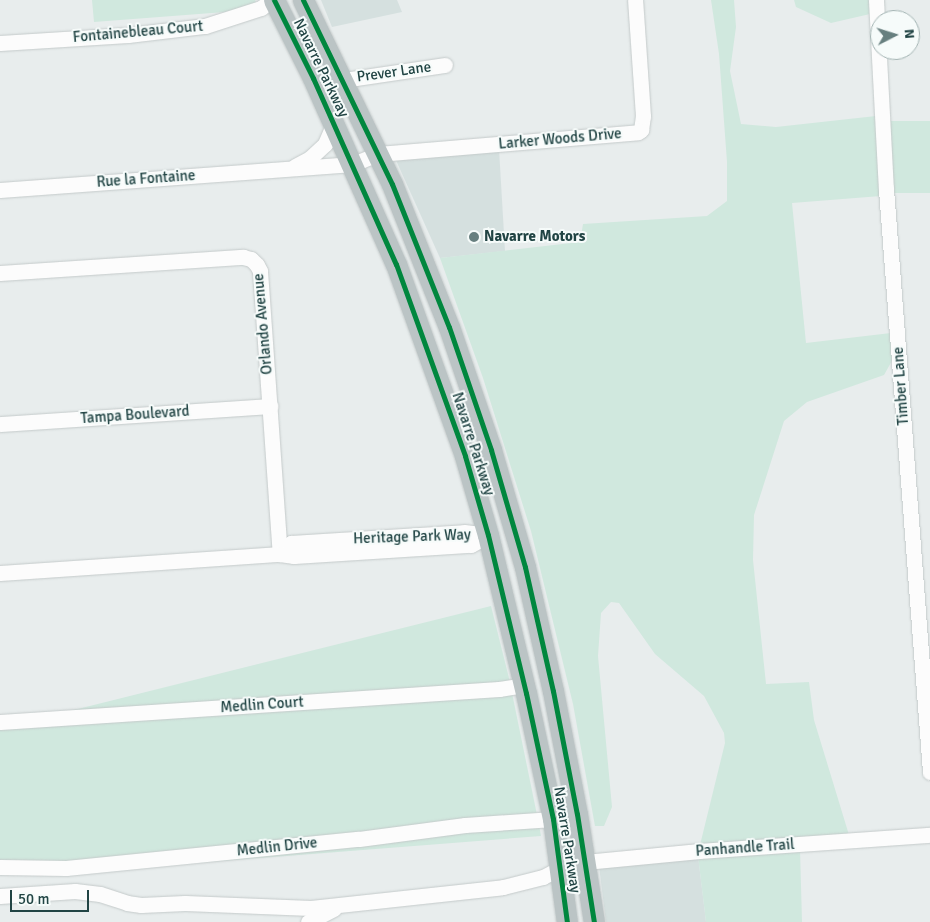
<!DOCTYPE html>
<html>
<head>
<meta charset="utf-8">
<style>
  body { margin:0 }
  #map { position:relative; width:930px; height:922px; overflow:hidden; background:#e8eded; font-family:Signika,sans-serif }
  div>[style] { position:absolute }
  .built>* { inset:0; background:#d5e0df }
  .green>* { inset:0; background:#d0e8de; transform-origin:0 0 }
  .roads { filter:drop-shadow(0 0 1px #c4caca) drop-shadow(0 0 1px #c4caca) }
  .minor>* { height:15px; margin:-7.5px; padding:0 7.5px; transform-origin:7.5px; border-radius:7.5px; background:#fcfcfc }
  .highway>* { height:21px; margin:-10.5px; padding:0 10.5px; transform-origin:10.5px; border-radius:10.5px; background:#bbc4c5 }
  .cycleway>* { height:5px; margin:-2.5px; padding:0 2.5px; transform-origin:2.5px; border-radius:2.5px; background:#00873e }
  .dots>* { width:14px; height:14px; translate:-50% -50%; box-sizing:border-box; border:2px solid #f6fbfa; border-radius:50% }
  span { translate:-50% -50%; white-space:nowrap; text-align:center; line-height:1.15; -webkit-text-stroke:4px #f6fbfa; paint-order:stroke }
  .street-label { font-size:15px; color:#214444 }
  .poi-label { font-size:15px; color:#214444; font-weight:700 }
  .left { translate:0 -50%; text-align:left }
  .north { position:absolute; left:870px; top:10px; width:50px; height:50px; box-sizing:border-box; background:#f6fbfa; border:1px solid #a1b2b1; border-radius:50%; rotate:85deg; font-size:14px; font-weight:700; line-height:20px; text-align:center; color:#214444 }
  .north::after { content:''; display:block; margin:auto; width:18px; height:22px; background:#677f7f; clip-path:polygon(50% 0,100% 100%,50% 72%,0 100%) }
  .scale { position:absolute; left:10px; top:890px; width:79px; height:22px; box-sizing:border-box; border:2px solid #214444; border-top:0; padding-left:6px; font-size:15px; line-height:18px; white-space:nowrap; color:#214444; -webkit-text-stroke:4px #f6fbfa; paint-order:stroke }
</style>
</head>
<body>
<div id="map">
  <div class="built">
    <div style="clip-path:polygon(321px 0,397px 0,402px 12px,332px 27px)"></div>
    <div style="clip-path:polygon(499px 149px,505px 251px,440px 258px,395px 158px)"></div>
    <div style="clip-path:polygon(698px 856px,706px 922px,606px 922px,599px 866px)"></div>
  </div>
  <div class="green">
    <div style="clip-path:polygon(92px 0,255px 0,257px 4px,238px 11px,94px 22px)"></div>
    <div style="clip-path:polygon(711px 0,734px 0,736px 27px,730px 71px,741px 124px,776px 127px,876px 116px,881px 196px,792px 203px,806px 343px,891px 333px,893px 359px,884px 375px,807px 402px,784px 421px,754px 515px,753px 560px,766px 684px,809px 682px,814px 720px,849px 835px,700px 845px,725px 743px,724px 733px,704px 696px,655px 654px,619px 603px,611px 602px,601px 613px,598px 656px,612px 807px,604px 826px,595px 826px,573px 704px,531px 531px,483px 378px,440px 258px,580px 242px,583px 224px,707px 216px,727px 201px,727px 162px,719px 54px)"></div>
    <div style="clip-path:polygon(794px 0,869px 0,870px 14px,831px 23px,796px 7px)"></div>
    <div style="left:930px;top:121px;width:72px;height:40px;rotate:90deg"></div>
    <div style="left:491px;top:606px;width:78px;height:493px;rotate:76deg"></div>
    <div style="clip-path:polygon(512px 693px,537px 815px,66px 863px,0 862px,0 727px)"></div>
    <div style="clip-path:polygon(539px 825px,541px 836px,80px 872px,466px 830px)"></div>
    <div style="clip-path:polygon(800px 849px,802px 922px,706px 922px,698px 856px)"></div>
  </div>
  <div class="roads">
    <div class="minor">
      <div style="left:876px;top:0;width:189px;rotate:87deg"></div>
      <div style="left:886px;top:189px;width:585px;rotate:85.68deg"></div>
      <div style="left:0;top:43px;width:128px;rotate:-3.6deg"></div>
      <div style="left:128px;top:35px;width:78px;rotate:-6.7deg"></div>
      <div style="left:205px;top:26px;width:59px;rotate:-17.8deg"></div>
      <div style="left:261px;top:8px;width:13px;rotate:-39deg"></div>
      <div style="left:343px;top:80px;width:103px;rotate:-8.4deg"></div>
      <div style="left:295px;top:166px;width:17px;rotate:-28deg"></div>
      <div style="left:310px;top:158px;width:21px;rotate:-43deg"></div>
      <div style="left:325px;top:144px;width:23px;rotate:-67deg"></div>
      <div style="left:0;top:190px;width:354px;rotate:-4.2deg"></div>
      <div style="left:353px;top:164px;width:27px;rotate:-22deg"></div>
      <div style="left:378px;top:154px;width:261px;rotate:-4.8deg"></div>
      <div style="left:638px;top:132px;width:4px;rotate:-34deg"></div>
      <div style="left:641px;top:130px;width:14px;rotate:-82deg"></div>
      <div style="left:643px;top:116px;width:116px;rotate:-93.9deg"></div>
      <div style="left:0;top:273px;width:244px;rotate:-3.8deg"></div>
      <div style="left:243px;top:257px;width:8px;rotate:14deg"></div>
      <div style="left:251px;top:259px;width:8px;rotate:45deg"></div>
      <div style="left:257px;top:265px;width:7px;rotate:63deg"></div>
      <div style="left:260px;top:271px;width:284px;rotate:86deg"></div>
      <div style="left:0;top:424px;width:271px;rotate:-3.8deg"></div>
      <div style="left:280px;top:554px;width:16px;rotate:-45deg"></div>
      <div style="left:291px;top:543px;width:173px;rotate:-3.6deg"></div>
      <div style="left:464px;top:532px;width:24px;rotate:7deg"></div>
      <div style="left:0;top:573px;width:281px;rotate:-3.9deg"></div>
      <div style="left:280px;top:554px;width:14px;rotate:8deg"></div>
      <div style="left:294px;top:556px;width:177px;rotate:-3.6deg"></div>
      <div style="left:471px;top:545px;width:20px;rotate:-30deg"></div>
      <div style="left:0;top:722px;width:500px;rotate:-3.78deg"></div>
      <div style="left:499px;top:689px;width:25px;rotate:-9deg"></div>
      <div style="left:0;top:867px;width:66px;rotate:0.9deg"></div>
      <div style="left:66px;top:868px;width:294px;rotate:-5.7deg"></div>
      <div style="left:359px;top:839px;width:107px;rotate:-7.5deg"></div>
      <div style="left:465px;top:825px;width:88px;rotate:-3.9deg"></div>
      <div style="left:0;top:896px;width:75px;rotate:-3.8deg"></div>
      <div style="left:75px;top:891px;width:25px;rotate:7deg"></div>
      <div style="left:100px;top:894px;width:28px;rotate:18deg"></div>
      <div style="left:127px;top:903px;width:14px;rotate:8deg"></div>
      <div style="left:141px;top:905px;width:44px;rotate:-2.6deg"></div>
      <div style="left:185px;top:903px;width:126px;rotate:2.3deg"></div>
      <div style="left:311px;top:908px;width:193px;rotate:-6.2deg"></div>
      <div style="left:503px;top:887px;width:41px;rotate:-14deg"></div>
      <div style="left:543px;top:877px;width:19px;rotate:-28deg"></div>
      <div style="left:560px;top:868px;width:26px;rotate:-13deg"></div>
      <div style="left:585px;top:862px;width:115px;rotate:-5.5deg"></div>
      <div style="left:699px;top:851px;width:232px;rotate:-4deg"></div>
      <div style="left:308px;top:922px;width:29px;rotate:-27deg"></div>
    </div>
    <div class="highway">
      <div style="left:274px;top:0;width:87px;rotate:63.4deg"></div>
      <div style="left:313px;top:78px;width:204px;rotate:66deg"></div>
      <div style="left:396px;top:264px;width:204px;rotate:70.2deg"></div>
      <div style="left:465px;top:456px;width:82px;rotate:73.8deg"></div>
      <div style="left:488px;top:535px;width:163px;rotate:76.5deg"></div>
      <div style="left:526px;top:693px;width:129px;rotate:77.9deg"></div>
      <div style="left:553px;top:819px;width:104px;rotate:82.3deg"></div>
      <div style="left:303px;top:0;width:204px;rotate:64.2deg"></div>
      <div style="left:392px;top:184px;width:154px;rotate:68.3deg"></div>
      <div style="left:449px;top:327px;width:130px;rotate:71.1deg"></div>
      <div style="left:491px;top:450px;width:122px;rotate:73.8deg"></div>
      <div style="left:525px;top:567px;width:127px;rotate:77.3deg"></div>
      <div style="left:553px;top:691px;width:125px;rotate:79deg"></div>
      <div style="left:577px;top:814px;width:109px;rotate:81.1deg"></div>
    </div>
  </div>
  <div class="cycleway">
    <div style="left:274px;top:0;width:87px;rotate:63.4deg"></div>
    <div style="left:313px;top:78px;width:204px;rotate:66deg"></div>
    <div style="left:396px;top:264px;width:204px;rotate:70.2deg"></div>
    <div style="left:465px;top:456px;width:82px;rotate:73.8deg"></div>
    <div style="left:488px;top:535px;width:163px;rotate:76.5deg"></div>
    <div style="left:526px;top:693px;width:129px;rotate:77.9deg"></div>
    <div style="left:553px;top:819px;width:104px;rotate:82.3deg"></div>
    <div style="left:303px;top:0;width:204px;rotate:64.2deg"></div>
    <div style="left:392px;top:184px;width:154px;rotate:68.3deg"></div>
    <div style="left:449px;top:327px;width:130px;rotate:71.1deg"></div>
    <div style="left:491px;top:450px;width:122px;rotate:73.8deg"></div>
    <div style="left:525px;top:567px;width:127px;rotate:77.3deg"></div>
    <div style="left:553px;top:691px;width:125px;rotate:79deg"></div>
    <div style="left:577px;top:814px;width:109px;rotate:81.1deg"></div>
  </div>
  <div class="dots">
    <div style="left:474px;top:237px;background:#677f7f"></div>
  </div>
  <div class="street-label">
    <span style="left:138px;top:32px;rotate:-5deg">Fontainebleau Court</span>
    <span style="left:321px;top:68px;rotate:64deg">Navarre Parkway</span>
    <span style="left:394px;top:72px;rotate:-8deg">Prever Lane</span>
    <span style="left:560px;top:139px;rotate:-5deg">Larker Woods Drive</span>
    <span style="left:146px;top:179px;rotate:-4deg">Rue la Fontaine</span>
    <span style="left:263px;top:324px;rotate:-95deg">Orlando Avenue</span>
    <span style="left:901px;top:386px;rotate:-94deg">Timber Lane</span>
    <span style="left:135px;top:415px;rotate:-4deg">Tampa Boulevard</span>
    <span style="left:473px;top:444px;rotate:72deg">Navarre Parkway</span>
    <span style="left:412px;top:537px;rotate:-2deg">Heritage Park Way</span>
    <span style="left:262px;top:705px;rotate:-4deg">Medlin Court</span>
    <span style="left:567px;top:840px;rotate:81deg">Navarre Parkway</span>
    <span style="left:277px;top:847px;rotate:-6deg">Medlin Drive</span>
    <span style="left:745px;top:848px;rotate:-4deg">Panhandle Trail</span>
  </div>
  <div class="poi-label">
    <span class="left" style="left:484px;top:237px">Navarre Motors</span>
  </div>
  <div class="north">N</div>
  <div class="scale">50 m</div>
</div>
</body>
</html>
